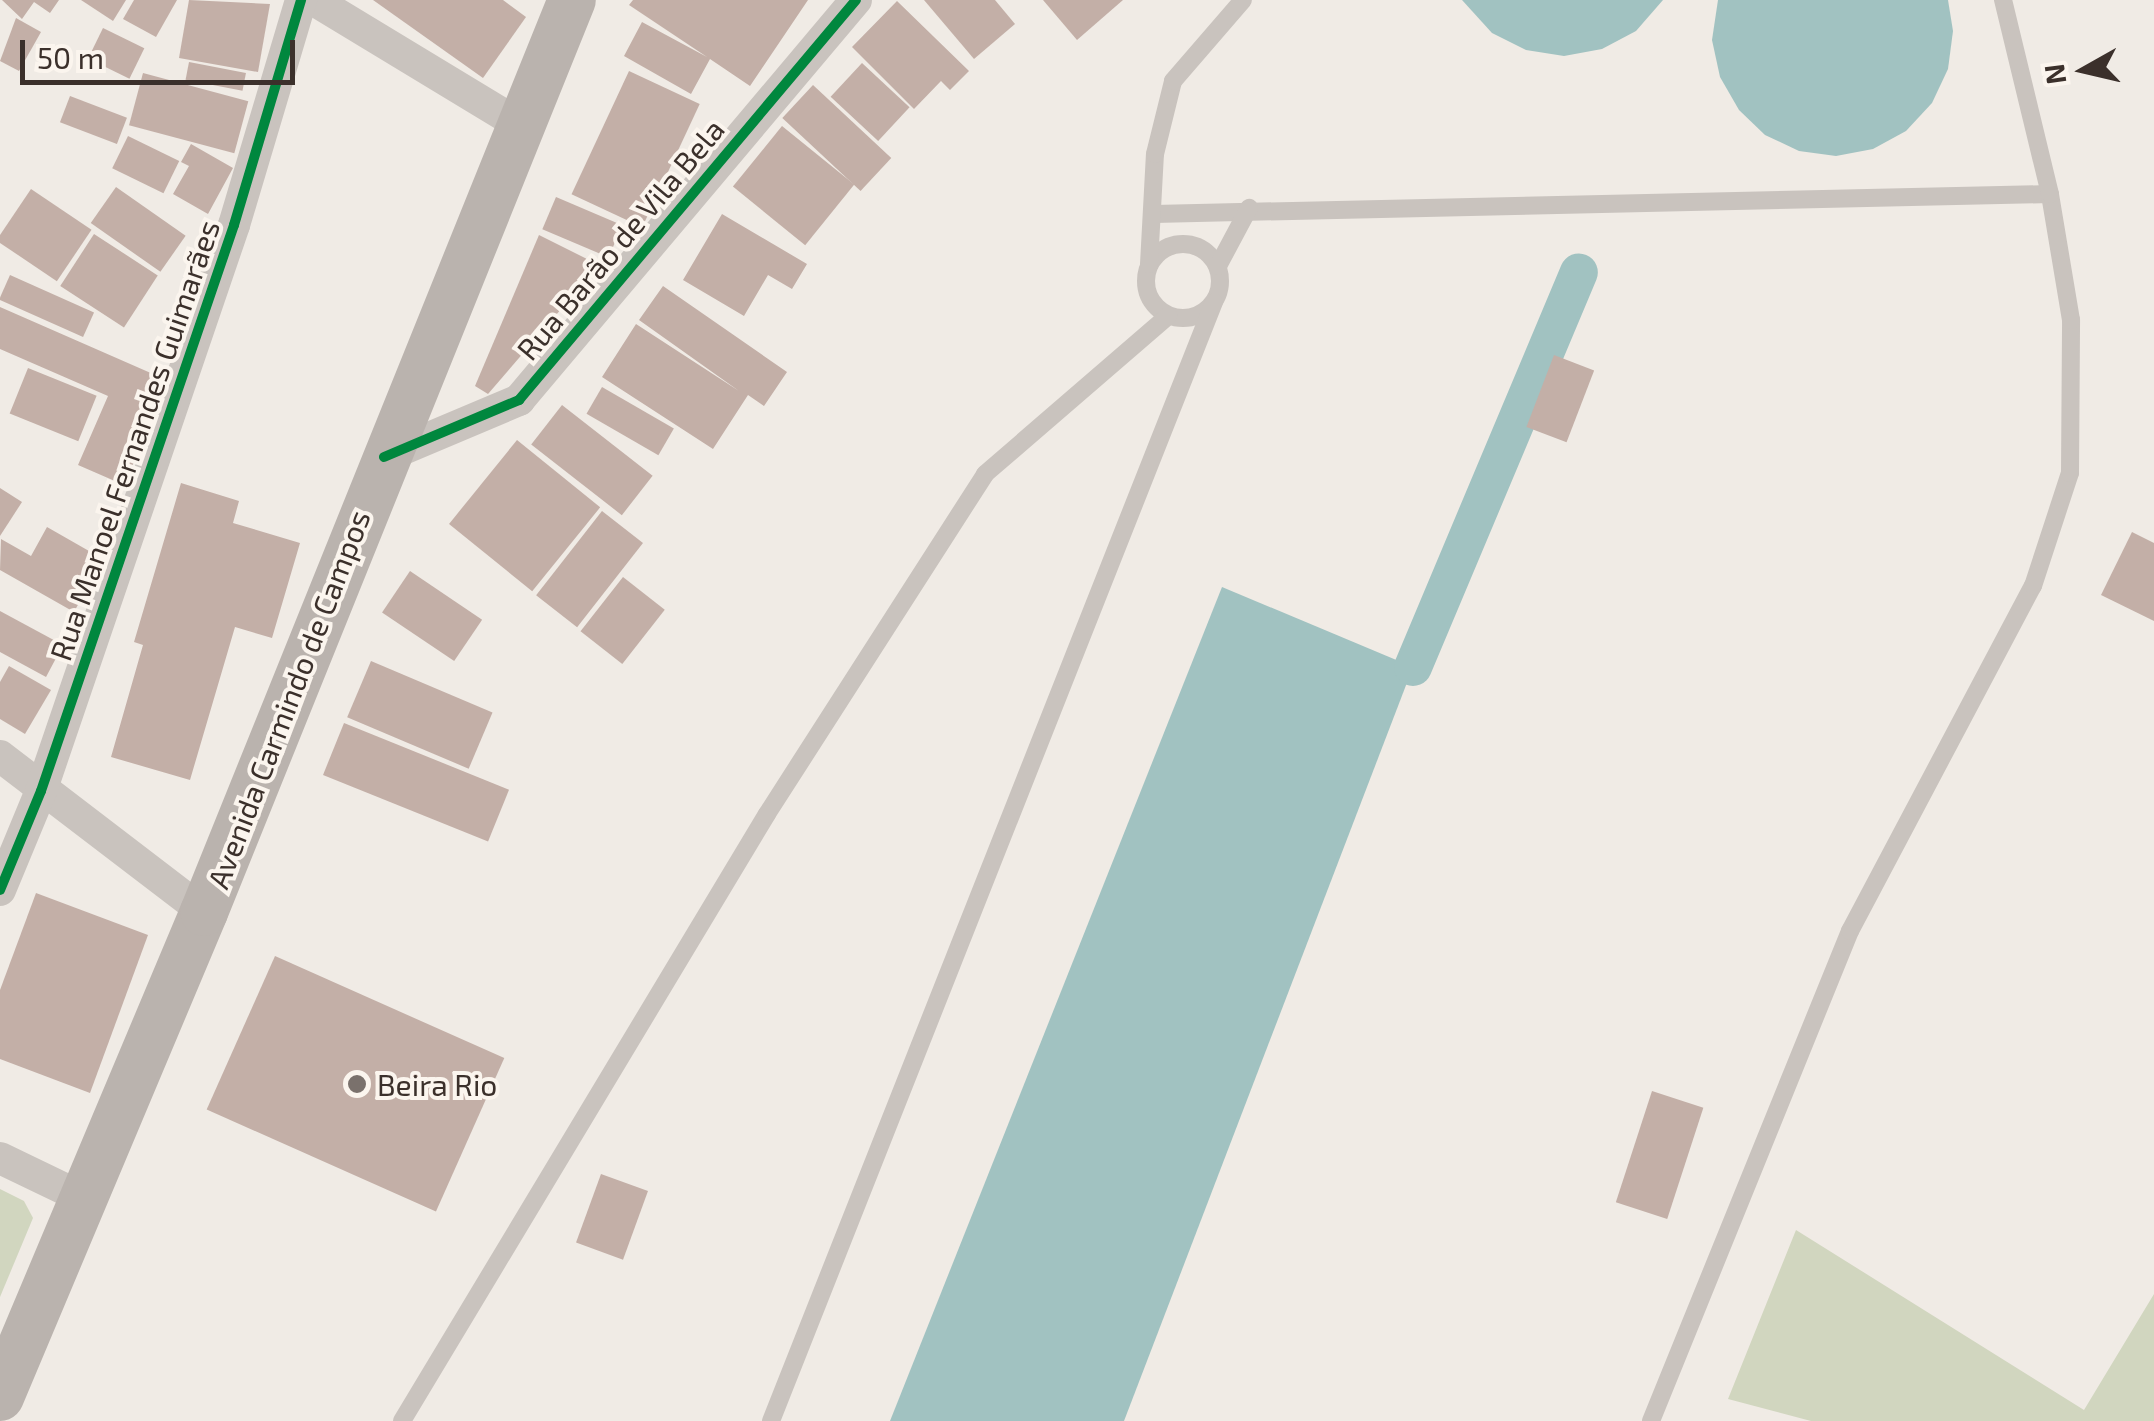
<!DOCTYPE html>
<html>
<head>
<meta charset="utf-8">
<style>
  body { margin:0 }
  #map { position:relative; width:2154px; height:1421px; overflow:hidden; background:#f0ebe5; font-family:"Exo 2",sans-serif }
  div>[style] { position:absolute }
  .green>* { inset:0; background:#d1d6bf }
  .water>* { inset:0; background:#a1c2c1 }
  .canal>* { height:38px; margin:-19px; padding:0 19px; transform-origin:19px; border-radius:19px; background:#a1c2c1 }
  .building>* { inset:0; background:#c3afa7; transform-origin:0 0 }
  .lane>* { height:18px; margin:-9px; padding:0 9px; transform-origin:9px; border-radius:9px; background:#c9c3be }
  .lane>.ring { margin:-9px; padding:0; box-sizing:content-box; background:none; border:18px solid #c9c3be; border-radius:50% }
  .street>* { height:32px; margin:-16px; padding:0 16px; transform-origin:16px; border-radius:16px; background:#c9c3be }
  .secondary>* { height:48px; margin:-24px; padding:0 24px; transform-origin:24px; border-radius:24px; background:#bab3ae }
  .cycleway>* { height:10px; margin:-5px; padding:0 5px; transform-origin:5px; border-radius:5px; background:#00873e }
  .dots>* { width:28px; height:28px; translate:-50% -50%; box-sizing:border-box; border:5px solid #fbf5ee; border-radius:50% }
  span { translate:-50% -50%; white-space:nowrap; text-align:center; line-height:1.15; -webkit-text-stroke:8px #fbf5ee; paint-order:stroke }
  .street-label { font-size:30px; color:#3b302b }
  .poi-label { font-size:30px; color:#3b302b }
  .left { translate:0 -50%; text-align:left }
  .north { position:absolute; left:2034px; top:20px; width:100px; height:100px; -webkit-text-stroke:8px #fbf5ee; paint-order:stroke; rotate:262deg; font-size:28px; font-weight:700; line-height:40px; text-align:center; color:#3b302b }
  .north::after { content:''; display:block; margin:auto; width:35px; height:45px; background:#3b302b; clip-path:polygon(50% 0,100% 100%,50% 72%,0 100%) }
  .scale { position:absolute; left:20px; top:40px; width:275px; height:45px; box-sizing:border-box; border:5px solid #3b302b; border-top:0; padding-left:12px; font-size:30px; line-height:35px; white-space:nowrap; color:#3b302b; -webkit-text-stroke:8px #fbf5ee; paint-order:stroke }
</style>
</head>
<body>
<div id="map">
  <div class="green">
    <div style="clip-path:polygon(0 1189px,24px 1201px,33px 1218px,0 1297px)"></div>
    <div style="clip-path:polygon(1796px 1230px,2084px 1410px,2154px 1294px,2154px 1421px,1811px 1421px,1728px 1399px)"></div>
  </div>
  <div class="water">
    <div style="clip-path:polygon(1462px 0,1663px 0,1636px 31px,1602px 49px,1564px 56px,1526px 50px,1492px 33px)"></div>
    <div style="clip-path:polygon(1718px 0,1948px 0,1953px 31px,1948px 69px,1932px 103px,1906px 131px,1873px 149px,1836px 156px,1799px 151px,1765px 135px,1739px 110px,1720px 77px,1712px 40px)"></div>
    <div style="clip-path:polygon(1222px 587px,1413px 667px,1124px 1421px,890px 1421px)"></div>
  </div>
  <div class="canal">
    <div style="left:1413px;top:667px;width:428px;rotate:-67.2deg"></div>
  </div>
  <div class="building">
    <div style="clip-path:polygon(2px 0,59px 0,50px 13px,34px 2px,22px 19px)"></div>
    <div style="clip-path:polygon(81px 0,126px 0,113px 21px)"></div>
    <div style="clip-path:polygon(134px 0,177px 0,156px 37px,123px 19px)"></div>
    <div style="clip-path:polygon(189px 0,270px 4px,258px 72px,179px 58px)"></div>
    <div style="clip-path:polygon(373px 0,503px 0,526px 17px,483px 78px)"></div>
    <div style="clip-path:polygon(633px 0,808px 0,750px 86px,710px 59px,691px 94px,624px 56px,642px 22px,707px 57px,629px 5px)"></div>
    <div style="clip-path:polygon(924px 0,995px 0,1015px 24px,974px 59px)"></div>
    <div style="clip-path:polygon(1043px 0,1123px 0,1077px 40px)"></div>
    <div style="clip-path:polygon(897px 1px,969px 71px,950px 90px,941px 81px,914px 109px,852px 47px)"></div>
    <div style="clip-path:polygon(16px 18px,41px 32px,19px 71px,0 61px)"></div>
    <div style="left:103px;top:28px;width:46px;height:34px;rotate:26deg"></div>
    <div style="left:189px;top:62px;width:58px;height:18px;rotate:11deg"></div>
    <div style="left:862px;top:63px;width:65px;height:46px;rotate:43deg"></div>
    <div style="left:629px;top:71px;width:78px;height:136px;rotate:25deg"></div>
    <div style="left:143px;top:73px;width:109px;height:54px;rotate:15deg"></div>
    <div style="left:813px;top:85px;width:107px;height:45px;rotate:43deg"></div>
    <div style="left:70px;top:96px;width:61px;height:28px;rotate:21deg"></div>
    <div style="left:782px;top:126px;width:93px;height:78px;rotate:39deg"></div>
    <div style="left:128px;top:136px;width:57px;height:36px;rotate:26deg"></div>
    <div style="clip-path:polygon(191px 144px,233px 168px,208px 214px,173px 194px,189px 166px,181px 162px)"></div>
    <div style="left:116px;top:187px;width:85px;height:44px;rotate:35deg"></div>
    <div style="left:31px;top:189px;width:73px;height:62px;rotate:34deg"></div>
    <div style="left:556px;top:197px;width:72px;height:35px;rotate:23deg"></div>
    <div style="clip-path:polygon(722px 214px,807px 264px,792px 289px,768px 275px,744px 316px,683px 280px)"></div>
    <div style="left:94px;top:234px;width:76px;height:62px;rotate:33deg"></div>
    <div style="clip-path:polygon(539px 235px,599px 265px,488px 394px,475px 386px)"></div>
    <div style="left:10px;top:275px;width:92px;height:27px;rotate:24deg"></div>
    <div style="clip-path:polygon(663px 286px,787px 372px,764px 406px,748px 395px,713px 449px,602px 377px,636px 324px,739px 391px,639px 320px)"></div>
    <div style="clip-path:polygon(0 307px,169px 381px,124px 485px,78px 465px,108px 396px,0 349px)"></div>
    <div style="left:1554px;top:355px;width:43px;height:77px;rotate:21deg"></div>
    <div style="left:28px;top:368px;width:74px;height:49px;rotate:22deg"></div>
    <div style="left:602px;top:387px;width:83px;height:31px;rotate:30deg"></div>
    <div style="left:562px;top:405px;width:115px;height:50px;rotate:38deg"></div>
    <div style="left:517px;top:440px;width:107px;height:108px;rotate:39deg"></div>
    <div style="clip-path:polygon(181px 483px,239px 501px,233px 523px,300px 543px,272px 638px,235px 627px,190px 780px,111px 757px,143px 645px,134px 642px)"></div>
    <div style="clip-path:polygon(0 488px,22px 502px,0 536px)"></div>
    <div style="left:602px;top:511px;width:52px;height:107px;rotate:38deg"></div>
    <div style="clip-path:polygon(47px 527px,103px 559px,74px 612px,0 570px,1px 539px,31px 556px)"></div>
    <div style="clip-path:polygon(2132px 532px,2154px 543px,2154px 621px,2101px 595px)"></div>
    <div style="left:410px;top:571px;width:87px;height:50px;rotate:34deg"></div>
    <div style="left:623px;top:577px;width:53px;height:69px;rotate:38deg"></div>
    <div style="clip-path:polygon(0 611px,63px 645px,46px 677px,0 652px)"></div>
    <div style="left:371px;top:661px;width:132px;height:61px;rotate:23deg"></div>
    <div style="clip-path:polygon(9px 666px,51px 690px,25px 734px,0 719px,0 682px)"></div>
    <div style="left:344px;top:723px;width:178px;height:56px;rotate:22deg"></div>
    <div style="clip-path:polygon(36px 893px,148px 935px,90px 1093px,0 1059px,0 990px)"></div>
    <div style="left:275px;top:956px;width:251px;height:168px;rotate:24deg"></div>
    <div style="left:1652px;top:1091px;width:54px;height:117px;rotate:18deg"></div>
    <div style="left:601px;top:1174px;width:50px;height:73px;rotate:20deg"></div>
  </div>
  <div class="lane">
    <div style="left:1154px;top:214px;width:896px;rotate:-1.28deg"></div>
    <div class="ring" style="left:1146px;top:244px;width:56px;height:56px"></div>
    <div style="left:1149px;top:264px;width:110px;rotate:-86.9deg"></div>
    <div style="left:1155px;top:154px;width:75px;rotate:-76.1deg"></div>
    <div style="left:1173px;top:81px;width:107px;rotate:-49.2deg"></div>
    <div style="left:1218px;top:266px;width:66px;rotate:-61.9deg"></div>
    <div style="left:402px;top:1421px;width:708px;rotate:-58.98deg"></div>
    <div style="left:767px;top:814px;width:404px;rotate:-57.3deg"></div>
    <div style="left:985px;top:474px;width:242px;rotate:-40.8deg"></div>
    <div style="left:771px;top:1421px;width:1203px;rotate:-68.4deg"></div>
    <div style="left:1651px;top:1421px;width:529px;rotate:-67.9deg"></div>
    <div style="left:1850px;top:931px;width:391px;rotate:-62.1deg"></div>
    <div style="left:2033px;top:586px;width:119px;rotate:-71.9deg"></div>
    <div style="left:2070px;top:473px;width:153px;rotate:-89.6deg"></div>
    <div style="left:2071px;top:320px;width:128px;rotate:-99.5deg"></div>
    <div style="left:2050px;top:194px;width:200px;rotate:-103.6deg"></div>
  </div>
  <div class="street">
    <div style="left:314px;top:0;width:241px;rotate:31.2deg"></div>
    <div style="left:384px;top:457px;width:147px;rotate:-22.9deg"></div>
    <div style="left:519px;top:400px;width:523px;rotate:-49.89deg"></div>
    <div style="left:0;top:756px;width:257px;rotate:37.4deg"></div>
    <div style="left:0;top:890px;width:107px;rotate:-67.5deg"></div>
    <div style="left:41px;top:791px;width:598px;rotate:-71.17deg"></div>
    <div style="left:234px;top:225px;width:235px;rotate:-73.4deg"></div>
    <div style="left:0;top:1158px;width:92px;rotate:25.7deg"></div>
  </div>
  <div class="secondary">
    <div style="left:0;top:1397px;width:526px;rotate:-67.19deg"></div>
    <div style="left:204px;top:912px;width:983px;rotate:-68.03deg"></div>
  </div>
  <div class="cycleway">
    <div style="left:384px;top:457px;width:147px;rotate:-22.9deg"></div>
    <div style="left:519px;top:400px;width:523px;rotate:-49.89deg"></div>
    <div style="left:0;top:890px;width:107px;rotate:-67.5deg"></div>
    <div style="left:41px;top:791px;width:598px;rotate:-71.17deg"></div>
    <div style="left:234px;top:225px;width:235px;rotate:-73.4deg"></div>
  </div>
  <div class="dots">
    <div style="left:357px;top:1084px;background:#7a716c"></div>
  </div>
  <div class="street-label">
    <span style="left:620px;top:239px;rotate:-50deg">Rua Barão de Vila Bela</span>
    <span style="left:134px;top:440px;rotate:-71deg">Rua Manoel Fernandes Guimarães</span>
    <span style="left:288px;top:699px;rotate:-69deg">Avenida Carmindo de Campos</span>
  </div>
  <div class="poi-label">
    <span class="left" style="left:377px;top:1084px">Beira Rio</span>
  </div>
  <div class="north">N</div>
  <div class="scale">50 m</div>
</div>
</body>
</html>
